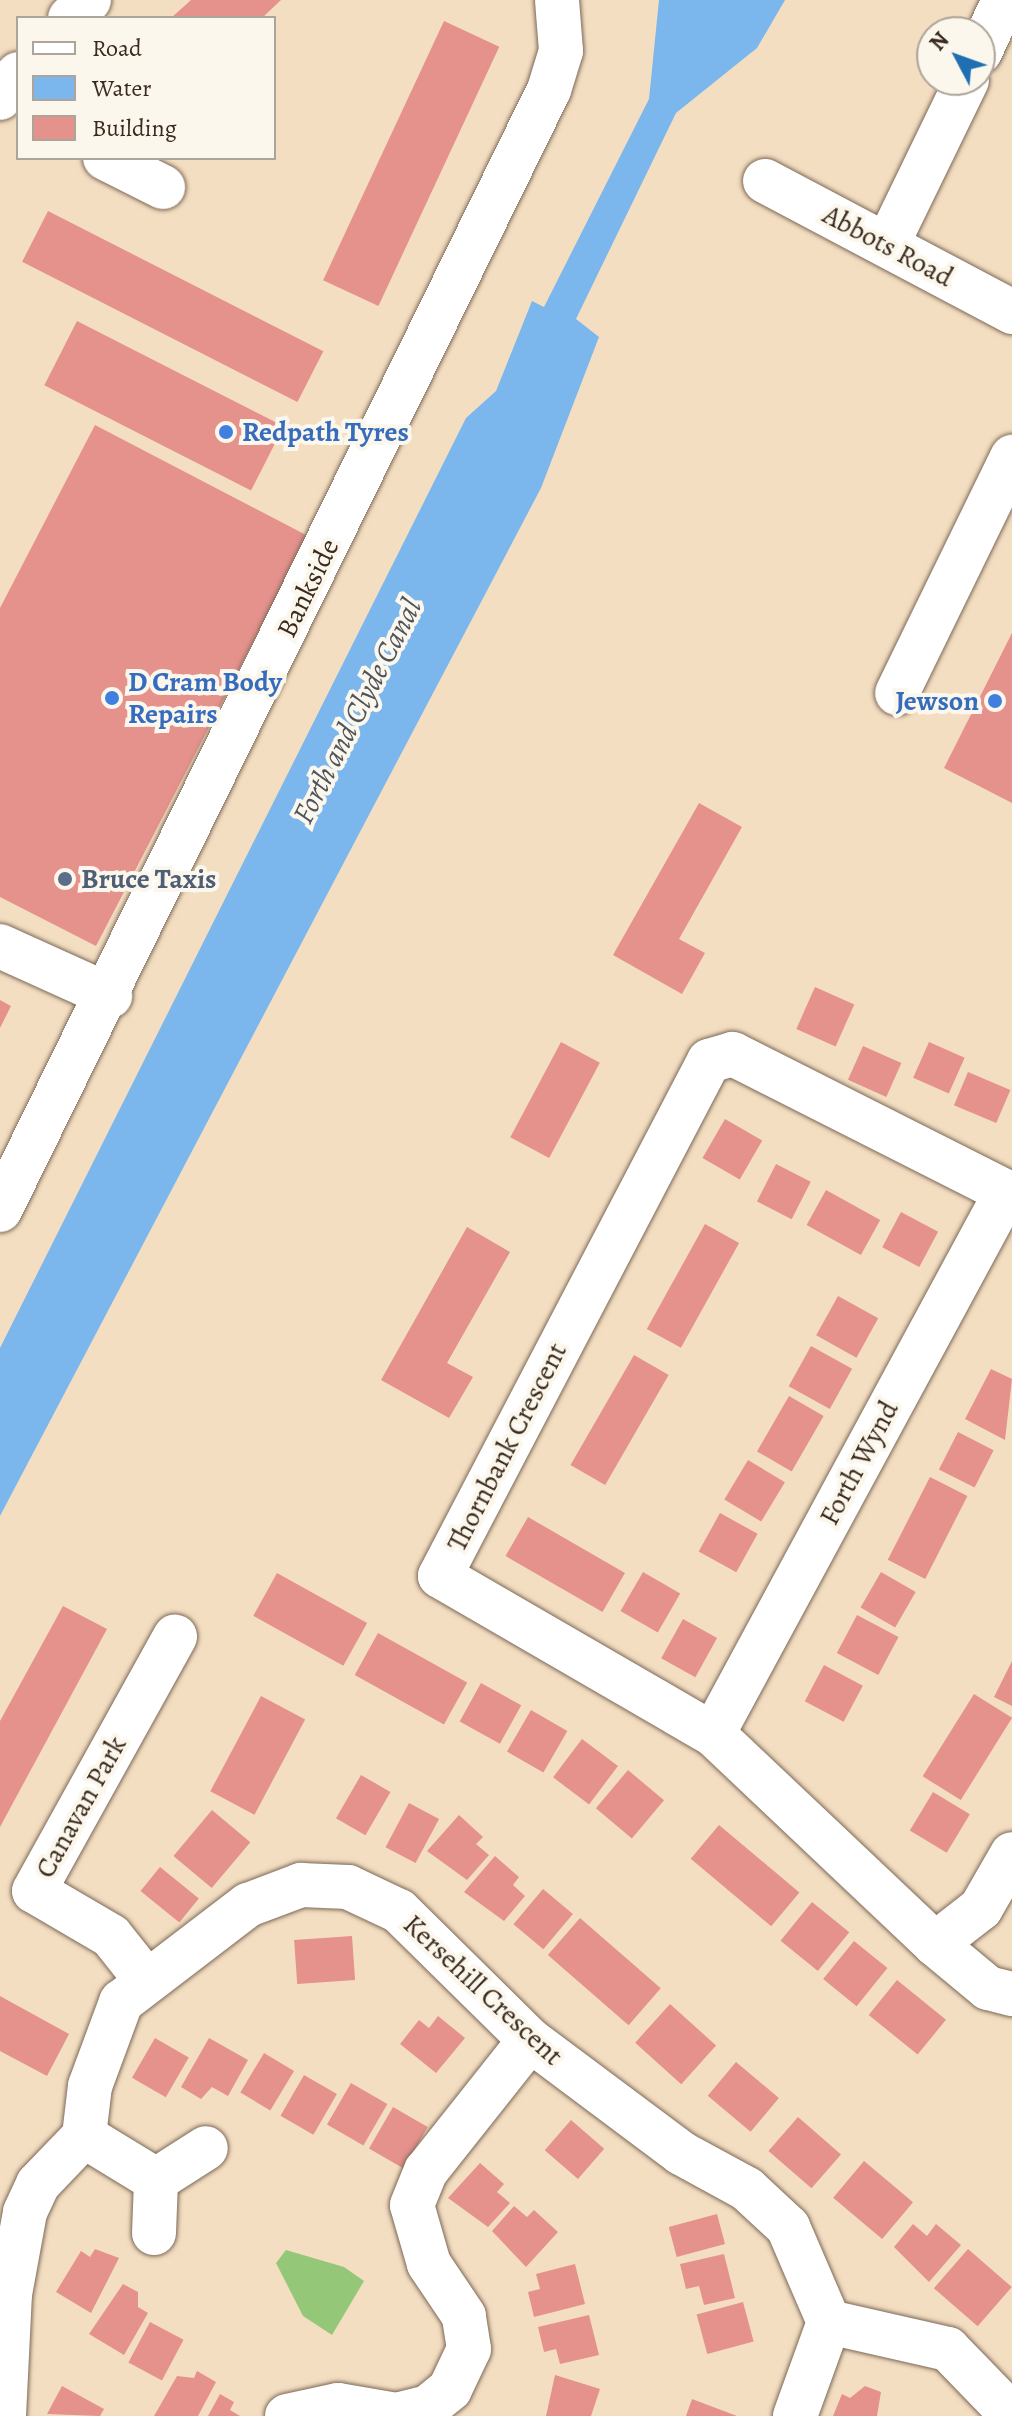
<!DOCTYPE html>
<html>
<head>
<meta charset="utf-8">
<style>
  body { margin:0 }
  #map { position:relative; width:1012px; height:2416px; overflow:hidden; background:#f4dec2; font-family:Alegreya,serif }
  div>[style] { position:absolute }
  .green>* { inset:0; background:#95c778 }
  .water>* { inset:0; background:#7bb6ed }
  .building>* { inset:0; background:#e5918c; transform-origin:0 0 }
  .roads { filter:drop-shadow(0 0 2px #7c6957) drop-shadow(0 0 2px #7c6957) }
  .minor>* { height:44px; margin:-22px; padding:0 22px; transform-origin:22px; border-radius:22px; background:#fff }
  .dots>* { width:22px; height:22px; translate:-50% -50%; box-sizing:border-box; border:4px solid #fbf7ec; border-radius:50% }
  span { translate:-50% -50%; white-space:nowrap; text-align:center; line-height:1.15; -webkit-text-stroke:8px #fbf7ec; paint-order:stroke }
  .street-label { font-size:28px; color:#3b2a1e }
  .shop-label { font-size:28px; color:#366cbe; font-weight:700 }
  .left { translate:0 -50%; text-align:left }
  .right { translate:-100% -50%; text-align:right }
  .service-label { font-size:28px; color:#4e5e75; font-weight:700 }
  .water-label { font-size:30px; color:#4e545c; font-style:italic }
  .legend { position:absolute; left:16px; top:16px; width:260px; height:144px; box-sizing:border-box; background:#fbf7ec; border:2px solid #aea59a; margin:0; padding:10px 14px; list-style:none; font-size:24px; color:#3b2a1e }
  .legend li { display:flex; align-items:center; gap:16px; height:40px }
  .legend b { width:40px; border:2px solid #aea59a }
  .north { position:absolute; left:916px; top:16px; width:80px; height:80px; box-sizing:border-box; background:#fbf7ec; border:2px solid #aea59a; border-radius:50%; rotate:311deg; font-size:22px; font-weight:700; line-height:32px; text-align:center; color:#3b2a1e }
  .north::after { content:''; display:block; margin:auto; width:28px; height:36px; background:#1f6fb2; clip-path:polygon(50% 0,100% 100%,50% 72%,0 100%) }
</style>
</head>
<body>
<div id="map">
  <div class="green">
    <div style="clip-path:polygon(286px 2250px,344px 2267px,364px 2281px,332px 2335px,303px 2316px,276px 2263px)"></div>
  </div>
  <div class="water">
    <div style="clip-path:polygon(659px 0,785px 0,757px 48px,676px 113px,576px 319px,599px 337px,541px 488px,0 1516px,0 1348px,466px 418px,496px 391px,532px 301px,544px 307px,649px 99px)"></div>
  </div>
  <div class="building">
    <div style="clip-path:polygon(191px 0,281px 0,262px 18px,171px 18px)"></div>
    <div style="left:444px;top:21px;width:61px;height:286px;rotate:25deg"></div>
    <div style="left:48px;top:211px;width:309px;height:57px;rotate:27deg"></div>
    <div style="left:77px;top:321px;width:232px;height:72px;rotate:27deg"></div>
    <div style="clip-path:polygon(95px 425px,308px 536px,96px 946px,0 897px,0 608px)"></div>
    <div style="clip-path:polygon(1012px 633px,1012px 803px,944px 768px)"></div>
    <div style="clip-path:polygon(699px 803px,742px 827px,679px 939px,705px 953px,682px 994px,613px 955px)"></div>
    <div style="left:815px;top:987px;width:43px;height:46px;rotate:24deg"></div>
    <div style="clip-path:polygon(0 1000px,11px 1006px,0 1028px)"></div>
    <div style="left:561px;top:1042px;width:44px;height:108px;rotate:28deg"></div>
    <div style="left:929px;top:1042px;width:39px;height:39px;rotate:24deg"></div>
    <div style="left:863px;top:1046px;width:42px;height:37px;rotate:24deg"></div>
    <div style="left:968px;top:1072px;width:46px;height:36px;rotate:23deg"></div>
    <div style="left:725px;top:1119px;width:43px;height:45px;rotate:30deg"></div>
    <div style="left:776px;top:1164px;width:39px;height:42px;rotate:27deg"></div>
    <div style="left:826px;top:1190px;width:62px;height:40px;rotate:29deg"></div>
    <div style="left:901px;top:1212px;width:42px;height:40px;rotate:28deg"></div>
    <div style="left:705px;top:1224px;width:39px;height:120px;rotate:29deg"></div>
    <div style="clip-path:polygon(467px 1227px,510px 1252px,447px 1363px,473px 1377px,449px 1418px,381px 1380px)"></div>
    <div style="left:838px;top:1296px;width:46px;height:45px;rotate:29deg"></div>
    <div style="left:811px;top:1346px;width:47px;height:46px;rotate:29deg"></div>
    <div style="left:634px;top:1355px;width:40px;height:127px;rotate:30deg"></div>
    <div style="clip-path:polygon(991px 1369px,1012px 1379px,1005px 1440px,965px 1419px)"></div>
    <div style="left:789px;top:1396px;width:40px;height:64px;rotate:30deg"></div>
    <div style="left:958px;top:1432px;width:40px;height:42px;rotate:27deg"></div>
    <div style="left:748px;top:1460px;width:43px;height:46px;rotate:31deg"></div>
    <div style="left:930px;top:1477px;width:42px;height:93px;rotate:27deg"></div>
    <div style="left:720px;top:1513px;width:43px;height:44px;rotate:29deg"></div>
    <div style="left:528px;top:1517px;width:112px;height:45px;rotate:30deg"></div>
    <div style="left:643px;top:1572px;width:43px;height:45px;rotate:30deg"></div>
    <div style="left:881px;top:1572px;width:40px;height:41px;rotate:30deg"></div>
    <div style="left:277px;top:1573px;width:103px;height:49px;rotate:29deg"></div>
    <div style="clip-path:polygon(63px 1606px,107px 1629px,0 1827px,0 1721px)"></div>
    <div style="left:857px;top:1615px;width:47px;height:43px;rotate:28deg"></div>
    <div style="left:683px;top:1619px;width:39px;height:45px;rotate:29deg"></div>
    <div style="left:378px;top:1633px;width:102px;height:48px;rotate:29deg"></div>
    <div style="clip-path:polygon(1012px 1661px,1012px 1706px,994px 1697px)"></div>
    <div style="left:824px;top:1665px;width:44px;height:41px;rotate:28deg"></div>
    <div style="left:481px;top:1683px;width:46px;height:44px;rotate:29deg"></div>
    <div style="left:974px;top:1694px;width:45px;height:97px;rotate:32deg"></div>
    <div style="left:261px;top:1696px;width:50px;height:108px;rotate:28deg"></div>
    <div style="left:531px;top:1710px;width:42px;height:48px;rotate:30deg"></div>
    <div style="left:582px;top:1739px;width:45px;height:48px;rotate:37deg"></div>
    <div style="left:628px;top:1770px;width:47px;height:50px;rotate:40deg"></div>
    <div style="left:361px;top:1775px;width:34px;height:50px;rotate:30deg"></div>
    <div style="left:933px;top:1792px;width:43px;height:45px;rotate:31deg"></div>
    <div style="left:409px;top:1803px;width:34px;height:50px;rotate:28deg"></div>
    <div style="left:212px;top:1810px;width:50px;height:60px;rotate:40deg"></div>
    <div style="clip-path:polygon(459px 1815px,483px 1837px,476px 1844px,489px 1855px,467px 1880px,427px 1851px)"></div>
    <div style="left:719px;top:1825px;width:105px;height:44px;rotate:40deg"></div>
    <div style="clip-path:polygon(495px 1856px,519px 1877px,513px 1885px,525px 1896px,504px 1921px,464px 1892px)"></div>
    <div style="left:160px;top:1867px;width:50px;height:31px;rotate:39deg"></div>
    <div style="left:543px;top:1889px;width:39px;height:46px;rotate:40deg"></div>
    <div style="left:812px;top:1902px;width:48px;height:50px;rotate:39deg"></div>
    <div style="left:580px;top:1918px;width:107px;height:49px;rotate:41deg"></div>
    <div style="left:352px;top:1936px;width:44px;height:58px;rotate:86deg"></div>
    <div style="left:854px;top:1941px;width:43px;height:49px;rotate:39deg"></div>
    <div style="left:897px;top:1980px;width:63px;height:45px;rotate:39deg"></div>
    <div style="clip-path:polygon(0 1996px,69px 2034px,47px 2076px,0 2051px)"></div>
    <div style="left:670px;top:2004px;width:62px;height:52px;rotate:42deg"></div>
    <div style="clip-path:polygon(438px 2016px,465px 2038px,436px 2073px,400px 2044px,419px 2020px,429px 2028px)"></div>
    <div style="left:155px;top:2038px;width:39px;height:46px;rotate:30deg"></div>
    <div style="clip-path:polygon(209px 2038px,248px 2060px,228px 2096px,212px 2087px,201px 2099px,181px 2087px)"></div>
    <div style="left:264px;top:2053px;width:35px;height:46px;rotate:31deg"></div>
    <div style="left:736px;top:2062px;width:56px;height:44px;rotate:40deg"></div>
    <div style="left:304px;top:2075px;width:38px;height:47px;rotate:30deg"></div>
    <div style="left:351px;top:2083px;width:42px;height:48px;rotate:30deg"></div>
    <div style="left:393px;top:2107px;width:40px;height:48px;rotate:30deg"></div>
    <div style="left:798px;top:2117px;width:57px;height:45px;rotate:41deg"></div>
    <div style="left:571px;top:2120px;width:44px;height:40px;rotate:41deg"></div>
    <div style="left:864px;top:2161px;width:64px;height:48px;rotate:40deg"></div>
    <div style="clip-path:polygon(480px 2163px,504px 2184px,497px 2192px,510px 2203px,488px 2227px,448px 2198px)"></div>
    <div style="clip-path:polygon(514px 2206px,527px 2217px,534px 2210px,558px 2232px,526px 2267px,492px 2231px)"></div>
    <div style="left:717px;top:2214px;width:31px;height:50px;rotate:75deg"></div>
    <div style="clip-path:polygon(913px 2224px,927px 2236px,936px 2224px,961px 2245px,929px 2282px,894px 2247px)"></div>
    <div style="clip-path:polygon(95px 2249px,119px 2258px,91px 2313px,56px 2292px,81px 2251px,90px 2257px)"></div>
    <div style="left:968px;top:2249px;width:58px;height:52px;rotate:41deg"></div>
    <div style="clip-path:polygon(724px 2254px,735px 2298px,704px 2305px,699px 2286px,686px 2289px,680px 2264px)"></div>
    <div style="clip-path:polygon(575px 2264px,585px 2304px,534px 2317px,528px 2292px,540px 2289px,536px 2274px)"></div>
    <div style="clip-path:polygon(123px 2284px,138px 2292px,138px 2307px,148px 2313px,124px 2355px,89px 2334px)"></div>
    <div style="left:743px;top:2302px;width:41px;height:48px;rotate:75deg"></div>
    <div style="clip-path:polygon(589px 2315px,599px 2355px,560px 2364px,556px 2349px,544px 2352px,538px 2327px)"></div>
    <div style="left:150px;top:2322px;width:38px;height:46px;rotate:28deg"></div>
    <div style="clip-path:polygon(197px 2371px,216px 2382px,198px 2416px,154px 2416px,177px 2376px,194px 2378px)"></div>
    <div style="clip-path:polygon(555px 2375px,600px 2389px,591px 2416px,546px 2416px)"></div>
    <div style="clip-path:polygon(62px 2386px,104px 2409px,100px 2416px,47px 2414px)"></div>
    <div style="clip-path:polygon(865px 2386px,881px 2392px,877px 2416px,833px 2416px,842px 2394px,850px 2398px)"></div>
    <div style="clip-path:polygon(220px 2394px,234px 2402px,230px 2410px,240px 2416px,208px 2416px)"></div>
    <div style="clip-path:polygon(692px 2399px,737px 2416px,686px 2416px)"></div>
  </div>
  <div class="roads">
    <div class="minor">
      <div style="left:70px;top:18px;width:26px;rotate:-43deg"></div>
      <div style="left:980px;top:52px;width:57px;rotate:-65.2deg"></div>
      <div style="left:0;top:98px;width:30px;rotate:-53deg"></div>
      <div style="left:105px;top:158px;width:65px;rotate:26.6deg"></div>
      <div style="left:765px;top:181px;width:280px;rotate:27.9deg"></div>
      <div style="left:887px;top:245px;width:183px;rotate:-64.1deg"></div>
      <div style="left:897px;top:693px;width:263px;rotate:-64deg"></div>
      <div style="left:0;top:946px;width:121px;rotate:24.4deg"></div>
      <div style="left:1012px;top:1195px;width:313px;rotate:-153.2deg"></div>
      <div style="left:733px;top:1054px;width:25px;rotate:164deg"></div>
      <div style="left:709px;top:1061px;width:581px;rotate:117.58deg"></div>
      <div style="left:440px;top:1576px;width:315px;rotate:30.1deg"></div>
      <div style="left:713px;top:1734px;width:306px;rotate:43.4deg"></div>
      <div style="left:935px;top:1944px;width:69px;rotate:39.7deg"></div>
      <div style="left:988px;top:1988px;width:25px;rotate:14deg"></div>
      <div style="left:0;top:1210px;width:1247px;rotate:-63.89deg"></div>
      <div style="left:549px;top:90px;width:41px;rotate:-72.9deg"></div>
      <div style="left:561px;top:51px;width:51px;rotate:-94.5deg"></div>
      <div style="left:713px;top:1734px;width:616px;rotate:-61.6deg"></div>
      <div style="left:935px;top:1944px;width:58px;rotate:-38deg"></div>
      <div style="left:981px;top:1908px;width:62px;rotate:-60.1deg"></div>
      <div style="left:146px;top:1980px;width:56px;rotate:-128.5deg"></div>
      <div style="left:111px;top:1936px;width:89px;rotate:-149.7deg"></div>
      <div style="left:34px;top:1891px;width:291px;rotate:-61deg"></div>
      <div style="left:84px;top:2136px;width:84px;rotate:31.4deg"></div>
      <div style="left:156px;top:2180px;width:59px;rotate:-32.6deg"></div>
      <div style="left:154px;top:2233px;width:53px;rotate:-87.8deg"></div>
      <div style="left:829px;top:2322px;width:122px;rotate:12.8deg"></div>
      <div style="left:948px;top:2349px;width:92px;rotate:45.9deg"></div>
      <div style="left:4px;top:2416px;width:122px;rotate:-87.2deg"></div>
      <div style="left:10px;top:2294px;width:83px;rotate:-79.6deg"></div>
      <div style="left:25px;top:2212px;width:31px;rotate:-65deg"></div>
      <div style="left:38px;top:2184px;width:66px;rotate:-46.2deg"></div>
      <div style="left:84px;top:2136px;width:50px;rotate:-83.2deg"></div>
      <div style="left:90px;top:2086px;width:90px;rotate:-69.7deg"></div>
      <div style="left:121px;top:2002px;width:160px;rotate:-37.4deg"></div>
      <div style="left:248px;top:1905px;width:57px;rotate:-20.7deg"></div>
      <div style="left:301px;top:1885px;width:47px;rotate:2.4deg"></div>
      <div style="left:348px;top:1887px;width:56px;rotate:25.2deg"></div>
      <div style="left:399px;top:1911px;width:184px;rotate:44.6deg"></div>
      <div style="left:530px;top:2040px;width:189px;rotate:36.8deg"></div>
      <div style="left:681px;top:2153px;width:75px;rotate:28.6deg"></div>
      <div style="left:747px;top:2189px;width:56px;rotate:42.8deg"></div>
      <div style="left:788px;top:2227px;width:103px;rotate:66.7deg"></div>
      <div style="left:829px;top:2322px;width:100px;rotate:109.9deg"></div>
      <div style="left:287px;top:2416px;width:52px;rotate:-12.2deg"></div>
      <div style="left:338px;top:2405px;width:59px;rotate:9.8deg"></div>
      <div style="left:396px;top:2415px;width:33px;rotate:-14deg"></div>
      <div style="left:428px;top:2407px;width:28px;rotate:-39deg"></div>
      <div style="left:450px;top:2389px;width:44px;rotate:-64.6deg"></div>
      <div style="left:469px;top:2349px;width:33px;rotate:-99deg"></div>
      <div style="left:464px;top:2316px;width:63px;rotate:-123.9deg"></div>
      <div style="left:429px;top:2264px;width:61px;rotate:-106.1deg"></div>
      <div style="left:412px;top:2205px;width:37px;rotate:-68deg"></div>
      <div style="left:426px;top:2171px;width:167px;rotate:-51.6deg"></div>
    </div>
  </div>
  <div class="dots">
    <div style="left:226px;top:432px;background:#3f7fe0"></div>
    <div style="left:112px;top:698px;background:#3f7fe0"></div>
    <div style="left:995px;top:701px;background:#3f7fe0"></div>
    <div style="left:65px;top:879px;background:#5c6f8a"></div>
  </div>
  <div class="street-label">
    <span style="left:888px;top:246px;rotate:28deg">Abbots Road</span>
    <span style="left:308px;top:588px;rotate:-64deg">Bankside</span>
    <span style="left:507px;top:1447px;rotate:-63deg">Thornbank Crescent</span>
    <span style="left:859px;top:1463px;rotate:-62deg">Forth Wynd</span>
    <span style="left:81px;top:1807px;rotate:-61deg">Canavan Park</span>
    <span style="left:483px;top:1990px;rotate:43deg">Kersehill Crescent</span>
  </div>
  <div class="shop-label">
    <span class="left" style="left:242px;top:432px">Redpath Tyres</span>
    <span class="left" style="left:128px;top:698px">D Cram Body<br>Repairs</span>
    <span class="right" style="left:979px;top:701px">Jewson</span>
  </div>
  <div class="service-label">
    <span class="left" style="left:81px;top:879px">Bruce Taxis</span>
  </div>
  <div class="water-label">
    <span style="left:357px;top:711px;rotate:-63deg">Forth and Clyde Canal</span>
  </div>
  <ul class="legend">
  <li><b style="height:10px;background:#fff"></b>Road</li>
  <li><b style="height:22px;background:#7bb6ed"></b>Water</li>
  <li><b style="height:22px;background:#e5918c"></b>Building</li>
  </ul>
  <div class="north">N</div>
</div>
</body>
</html>
